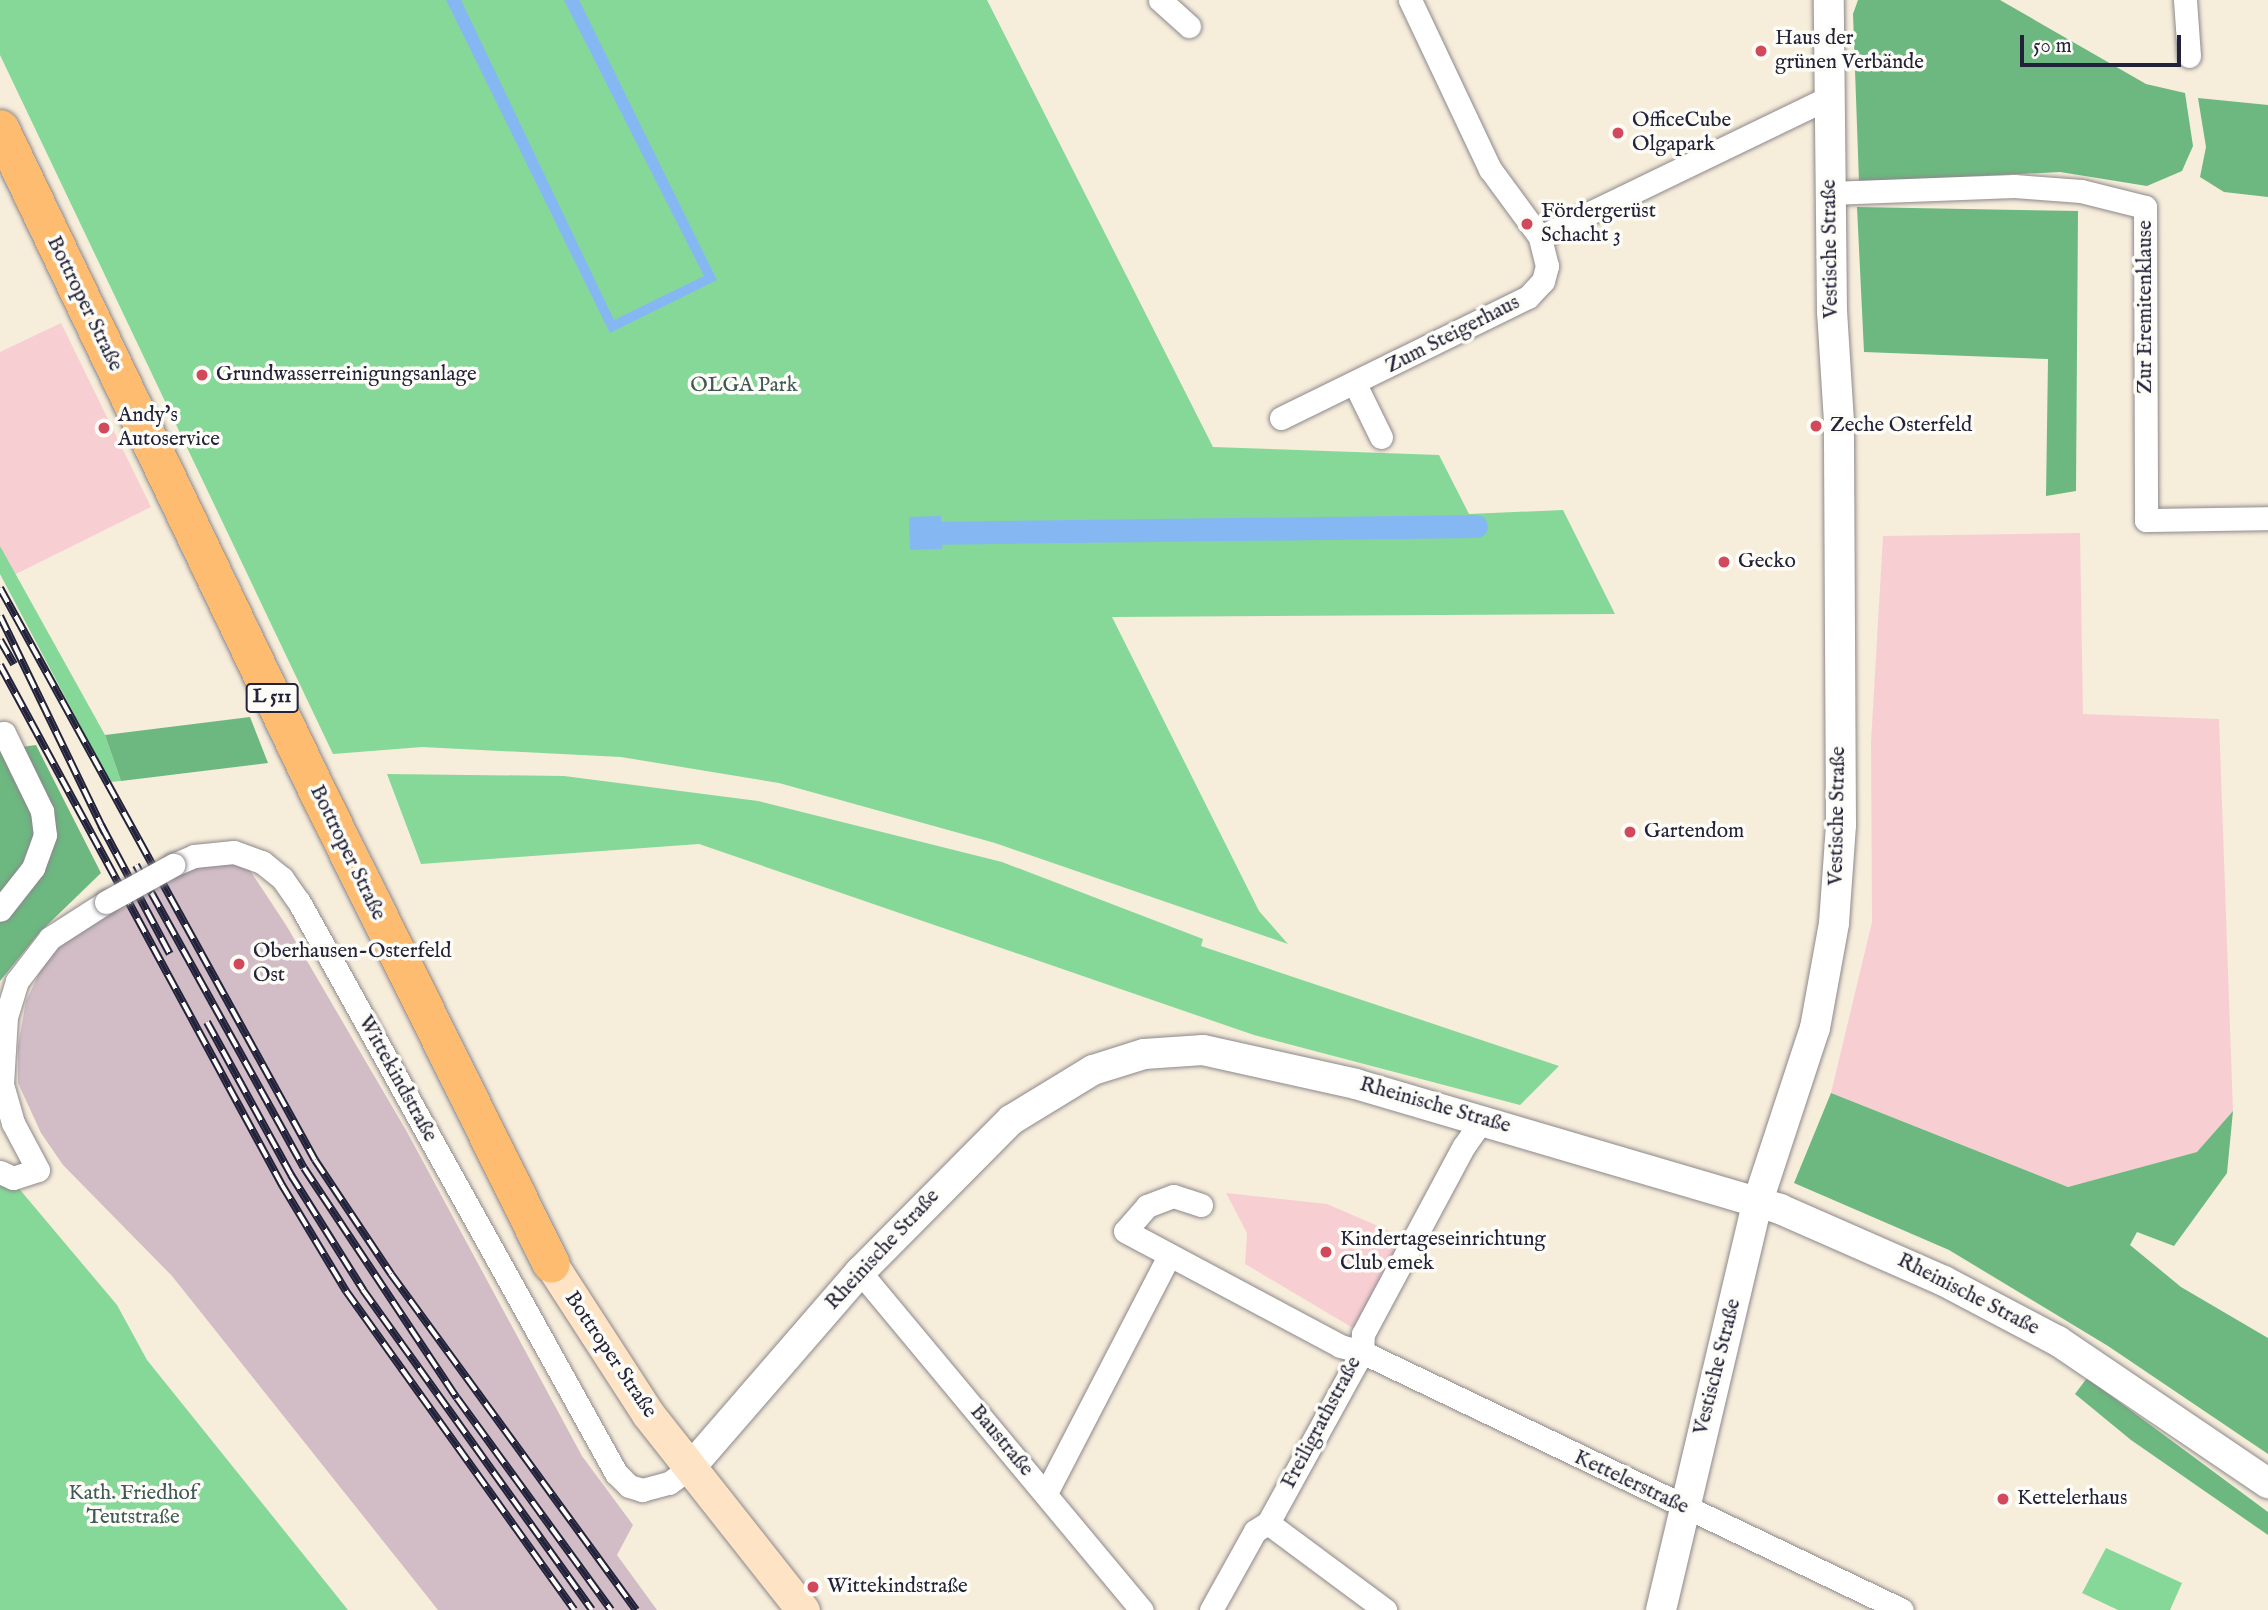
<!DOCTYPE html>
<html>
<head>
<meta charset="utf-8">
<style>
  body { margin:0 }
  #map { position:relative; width:2268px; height:1610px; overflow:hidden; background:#f7eddb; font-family:"IM FELL English",serif }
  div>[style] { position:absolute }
  .built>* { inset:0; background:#f7cfd3 }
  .industrial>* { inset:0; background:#d2bdc7 }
  .green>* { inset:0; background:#86d898 }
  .forest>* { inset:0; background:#6cb880 }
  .water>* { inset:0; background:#85b8f2; transform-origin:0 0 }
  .canal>* { height:23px; margin:-11.5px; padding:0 11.5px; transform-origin:11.5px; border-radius:11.5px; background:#85b8f2 }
  .roads { filter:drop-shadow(0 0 2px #8c888b) drop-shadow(0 0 2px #8c888b) }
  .minor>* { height:23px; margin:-11.5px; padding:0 11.5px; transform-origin:11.5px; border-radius:11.5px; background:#fff }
  .tertiary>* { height:30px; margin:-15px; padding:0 15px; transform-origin:15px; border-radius:15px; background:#fff }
  .secondary>* { height:33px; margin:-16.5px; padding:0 16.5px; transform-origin:16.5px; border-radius:16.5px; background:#fee4c5 }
  .primary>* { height:37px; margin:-18.5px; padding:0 18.5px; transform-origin:18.5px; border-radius:18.5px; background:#fdbc6f }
  .rail>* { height:8px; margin-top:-4px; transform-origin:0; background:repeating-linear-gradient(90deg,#fdfcf7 0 16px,#22223b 0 32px); box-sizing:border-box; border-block:2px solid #22223b }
  .bridges { filter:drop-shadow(0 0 2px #8c888b) drop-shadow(0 0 2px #8c888b) }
  .minor-bridge>* { height:23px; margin:-11.5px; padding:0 11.5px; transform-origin:11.5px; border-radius:11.5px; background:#fff }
  .dots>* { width:19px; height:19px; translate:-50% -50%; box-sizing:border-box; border:4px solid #fdfcf7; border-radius:50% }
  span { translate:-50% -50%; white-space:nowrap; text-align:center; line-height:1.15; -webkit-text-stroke:7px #fdfcf7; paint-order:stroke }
  .shield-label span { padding:2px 5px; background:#fdfcf7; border:2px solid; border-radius:5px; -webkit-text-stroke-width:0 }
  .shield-label { font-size:19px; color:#22223b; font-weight:700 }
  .poi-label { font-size:21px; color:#22223b }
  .left { translate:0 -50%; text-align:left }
  .street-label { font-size:21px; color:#22223b }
  .park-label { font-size:21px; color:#405957 }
  .scale { position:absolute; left:2020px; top:35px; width:161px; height:32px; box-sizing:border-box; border:4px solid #22223b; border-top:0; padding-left:9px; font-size:21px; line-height:24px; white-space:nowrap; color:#22223b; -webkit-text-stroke:5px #fdfcf7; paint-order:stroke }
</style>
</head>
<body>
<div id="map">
  <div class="built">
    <div style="clip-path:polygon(61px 323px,151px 507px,14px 575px,0 546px,0 352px)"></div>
    <div style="clip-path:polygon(2080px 533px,2083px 714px,2219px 719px,2233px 1111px,2198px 1152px,2068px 1187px,1831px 1093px,1872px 922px,1871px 742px,1883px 536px)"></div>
    <div style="clip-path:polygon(1226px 1193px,1327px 1204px,1413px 1241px,1363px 1334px,1245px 1264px,1247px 1233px)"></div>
  </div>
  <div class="industrial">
    <div style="clip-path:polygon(214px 858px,249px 869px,286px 925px,407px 1132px,582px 1456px,633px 1525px,617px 1555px,657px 1610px,438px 1610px,172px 1276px,63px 1165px,41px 1133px,18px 1083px,18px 1046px,26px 1001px,45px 961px,68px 929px,104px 905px)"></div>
  </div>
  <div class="green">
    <div style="clip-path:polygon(0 0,987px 0,1213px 447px,1439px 455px,1469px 514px,1563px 510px,1615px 614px,1112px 617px,1259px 911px,1288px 944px,995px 843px,779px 783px,621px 757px,422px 747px,333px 754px,0 55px)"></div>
    <div style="clip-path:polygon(0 546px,105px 735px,121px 781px,110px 782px,0 574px)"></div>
    <div style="clip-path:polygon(387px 774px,564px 776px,758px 801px,1002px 862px,1203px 939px,1201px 946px,1559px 1066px,1520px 1105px,1254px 1035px,699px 844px,421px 864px)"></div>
    <div style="clip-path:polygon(0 1166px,117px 1305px,147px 1360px,348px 1610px,0 1610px)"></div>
    <div style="clip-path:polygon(2106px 1548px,2182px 1583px,2170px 1610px,2118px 1610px,2082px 1593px)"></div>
  </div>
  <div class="forest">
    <div style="clip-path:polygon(1858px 0,2000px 0,2146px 84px,2185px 93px,2193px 146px,2182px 171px,2147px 186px,2060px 172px,1859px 182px,1853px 14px)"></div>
    <div style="clip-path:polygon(2198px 98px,2268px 105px,2268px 197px,2224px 192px,2200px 177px,2206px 147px)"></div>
    <div style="clip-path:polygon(1857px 207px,2078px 211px,2076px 491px,2046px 496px,2048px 359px,1864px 352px)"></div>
    <div style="clip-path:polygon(250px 717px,268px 763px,121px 781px,105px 735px)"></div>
    <div style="clip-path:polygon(36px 745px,101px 873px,40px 932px,0 981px,0 750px)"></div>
    <div style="clip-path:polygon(1831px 1093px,2068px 1187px,2197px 1152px,2233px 1111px,2227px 1173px,2174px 1246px,2137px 1232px,2130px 1245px,2181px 1287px,2268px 1338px,2268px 1454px,2108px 1346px,1949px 1250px,1794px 1183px)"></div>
    <div style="clip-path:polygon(2087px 1378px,2268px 1512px,2268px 1535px,2131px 1440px,2075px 1394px)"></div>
  </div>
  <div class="water">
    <div style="clip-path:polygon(446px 0,461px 0,614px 320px,704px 276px,564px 0,579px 0,717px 280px,610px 333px)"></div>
    <div style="left:941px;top:516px;width:33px;height:32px;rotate:88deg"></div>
  </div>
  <div class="canal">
    <div style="left:927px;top:533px;width:549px;rotate:-0.73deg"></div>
  </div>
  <div class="roads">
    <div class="minor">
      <div style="left:1160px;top:0;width:39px;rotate:42deg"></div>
      <div style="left:1410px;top:0;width:187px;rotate:64.7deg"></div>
      <div style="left:1490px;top:169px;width:84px;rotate:53.7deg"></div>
      <div style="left:1540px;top:237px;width:321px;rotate:-25.8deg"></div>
      <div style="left:2185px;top:0;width:56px;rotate:85.9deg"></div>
      <div style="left:1830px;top:193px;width:184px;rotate:-2.2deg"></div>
      <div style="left:2014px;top:186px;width:67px;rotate:4.3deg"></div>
      <div style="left:2081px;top:191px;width:66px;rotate:14deg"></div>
      <div style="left:2145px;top:207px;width:313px;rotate:89.8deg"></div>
      <div style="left:2146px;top:520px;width:122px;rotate:-0.9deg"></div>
      <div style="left:1355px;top:384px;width:59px;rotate:63.9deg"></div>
      <div style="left:1281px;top:418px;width:275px;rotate:-26.1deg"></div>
      <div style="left:1528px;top:297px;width:22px;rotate:-47deg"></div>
      <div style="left:1543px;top:281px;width:16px;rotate:-75deg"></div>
      <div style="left:1547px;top:266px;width:30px;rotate:-104deg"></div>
      <div style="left:0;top:734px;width:4px;rotate:-14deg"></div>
      <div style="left:4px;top:733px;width:87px;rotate:64deg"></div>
      <div style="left:42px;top:811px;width:24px;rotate:83deg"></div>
      <div style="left:45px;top:835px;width:35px;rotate:110deg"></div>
      <div style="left:33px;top:868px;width:53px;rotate:128.2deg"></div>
      <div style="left:173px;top:865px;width:23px;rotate:-23deg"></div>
      <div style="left:194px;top:856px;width:40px;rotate:-5.7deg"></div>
      <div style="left:234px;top:852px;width:30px;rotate:20deg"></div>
      <div style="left:262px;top:862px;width:26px;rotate:39deg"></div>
      <div style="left:282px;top:878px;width:29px;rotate:55deg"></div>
      <div style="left:299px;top:902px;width:653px;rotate:60.96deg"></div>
      <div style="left:616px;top:1473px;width:18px;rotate:45deg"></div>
      <div style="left:629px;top:1486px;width:14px;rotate:17deg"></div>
      <div style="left:642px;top:1490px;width:28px;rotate:-15deg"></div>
      <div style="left:669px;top:1483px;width:26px;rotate:-36deg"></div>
      <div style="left:0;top:1172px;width:14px;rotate:25deg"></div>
      <div style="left:13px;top:1178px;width:26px;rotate:-18deg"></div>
      <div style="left:38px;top:1170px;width:53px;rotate:-118deg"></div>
      <div style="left:13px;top:1123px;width:41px;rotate:-105.8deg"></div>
      <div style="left:2px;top:1084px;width:67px;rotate:-86.6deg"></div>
      <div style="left:6px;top:1017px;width:38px;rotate:-73deg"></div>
      <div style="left:17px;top:981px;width:54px;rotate:-52.5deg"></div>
      <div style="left:50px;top:938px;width:67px;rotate:-32.7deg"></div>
      <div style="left:1201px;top:1205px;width:29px;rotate:-162deg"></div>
      <div style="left:1173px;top:1196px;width:28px;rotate:159deg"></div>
      <div style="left:1147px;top:1206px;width:33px;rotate:131deg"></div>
      <div style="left:1125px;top:1231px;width:244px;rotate:28.1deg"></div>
      <div style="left:1340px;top:1346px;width:23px;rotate:15deg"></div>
      <div style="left:1362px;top:1352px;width:598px;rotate:25.54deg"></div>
      <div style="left:860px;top:1272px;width:440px;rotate:50.2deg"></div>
      <div style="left:1046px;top:1493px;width:267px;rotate:-62.6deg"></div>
      <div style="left:1268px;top:1523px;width:146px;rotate:36.6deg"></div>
      <div style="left:1211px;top:1610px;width:90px;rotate:-60.9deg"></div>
      <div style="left:1255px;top:1531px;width:15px;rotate:-32deg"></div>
      <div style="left:1268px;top:1523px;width:195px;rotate:-61.2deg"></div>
      <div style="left:1362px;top:1352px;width:18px;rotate:-87deg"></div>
      <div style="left:1363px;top:1334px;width:213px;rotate:-61.8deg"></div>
      <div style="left:1464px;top:1146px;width:33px;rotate:-55deg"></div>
    </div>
    <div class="tertiary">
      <div style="left:690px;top:1468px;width:259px;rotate:-49.1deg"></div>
      <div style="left:860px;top:1272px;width:214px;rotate:-45.2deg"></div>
      <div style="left:1011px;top:1120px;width:96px;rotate:-31.4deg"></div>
      <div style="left:1093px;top:1070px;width:53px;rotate:-17.4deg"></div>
      <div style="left:1144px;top:1054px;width:59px;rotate:-3.9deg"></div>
      <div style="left:1203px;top:1050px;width:157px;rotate:12.5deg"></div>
      <div style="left:1356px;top:1084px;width:442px;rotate:16.4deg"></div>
      <div style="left:1780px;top:1209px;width:179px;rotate:23.7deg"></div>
      <div style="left:1944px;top:1281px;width:129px;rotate:27.8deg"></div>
      <div style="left:2058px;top:1341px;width:254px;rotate:34.1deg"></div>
      <div style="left:1661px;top:1610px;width:420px;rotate:-76.7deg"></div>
      <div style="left:1758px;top:1201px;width:182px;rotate:-71.8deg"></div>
      <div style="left:1815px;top:1028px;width:107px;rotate:-79.7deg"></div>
      <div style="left:1834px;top:923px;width:98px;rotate:-85.9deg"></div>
      <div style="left:1841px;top:825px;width:403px;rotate:-90.3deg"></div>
      <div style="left:1839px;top:422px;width:110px;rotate:-93.6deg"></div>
      <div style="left:1832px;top:312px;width:312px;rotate:-90.6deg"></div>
    </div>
    <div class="secondary">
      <div style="left:551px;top:1264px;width:179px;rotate:57.1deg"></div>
      <div style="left:648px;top:1414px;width:250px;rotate:51.7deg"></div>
    </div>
    <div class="primary">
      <div style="left:0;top:128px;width:737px;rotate:64.44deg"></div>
      <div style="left:318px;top:793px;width:525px;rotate:63.68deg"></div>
    </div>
  </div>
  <div class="rail">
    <div style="left:0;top:588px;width:653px;rotate:61.16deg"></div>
    <div style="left:315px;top:1160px;width:137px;rotate:56.3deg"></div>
    <div style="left:391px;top:1274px;width:416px;rotate:53.9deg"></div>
    <div style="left:0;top:616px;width:241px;rotate:64.2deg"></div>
    <div style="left:0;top:640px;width:28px;rotate:60deg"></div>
    <div style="left:0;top:665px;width:592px;rotate:61.53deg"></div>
    <div style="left:282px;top:1185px;width:124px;rotate:58.9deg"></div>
    <div style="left:346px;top:1291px;width:392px;rotate:54.4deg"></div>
    <div style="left:101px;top:825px;width:146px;rotate:61.9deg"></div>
    <div style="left:136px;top:865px;width:346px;rotate:61deg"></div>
    <div style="left:304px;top:1168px;width:276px;rotate:56.4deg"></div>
    <div style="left:457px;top:1398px;width:262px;rotate:54deg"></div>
    <div style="left:207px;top:1022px;width:175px;rotate:61.2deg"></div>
    <div style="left:291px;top:1175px;width:136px;rotate:57.9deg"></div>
    <div style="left:363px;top:1290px;width:393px;rotate:54.4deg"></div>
  </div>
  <div class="bridges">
    <div class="minor-bridge">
      <div style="left:106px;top:902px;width:77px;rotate:-28.9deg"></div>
    </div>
  </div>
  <div class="dots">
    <div style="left:1761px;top:51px;background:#d1495b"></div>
    <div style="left:1618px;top:133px;background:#d1495b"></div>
    <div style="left:1527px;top:224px;background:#d1495b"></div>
    <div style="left:202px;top:375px;background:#d1495b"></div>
    <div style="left:1816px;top:426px;background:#d1495b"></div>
    <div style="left:104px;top:428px;background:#d1495b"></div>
    <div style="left:1724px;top:562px;background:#d1495b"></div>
    <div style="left:1630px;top:832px;background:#d1495b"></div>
    <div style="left:239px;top:964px;background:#d1495b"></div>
    <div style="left:1326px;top:1252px;background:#d1495b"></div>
    <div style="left:2003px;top:1499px;background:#d1495b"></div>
    <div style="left:813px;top:1587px;background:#d1495b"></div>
  </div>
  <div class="shield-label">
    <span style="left:272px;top:698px">L 511</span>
  </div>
  <div class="poi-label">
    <span class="left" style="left:1775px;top:51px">Haus der<br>grünen Verbände</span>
    <span class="left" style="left:1632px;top:133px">OfficeCube<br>Olgapark</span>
    <span class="left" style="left:1541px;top:224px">Fördergerüst<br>Schacht 3</span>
    <span class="left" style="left:216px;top:375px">Grundwasserreinigungsanlage</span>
    <span class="left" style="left:118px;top:428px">Andy's<br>Autoservice</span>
    <span class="left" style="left:1830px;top:426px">Zeche Osterfeld</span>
    <span class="left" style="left:1738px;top:562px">Gecko</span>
    <span class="left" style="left:1644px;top:832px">Gartendom</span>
    <span class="left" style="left:253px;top:964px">Oberhausen-Osterfeld<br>Ost</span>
    <span class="left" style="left:1340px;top:1252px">Kindertageseinrichtung<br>Club emek</span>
    <span class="left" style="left:2017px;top:1499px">Kettelerhaus</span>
    <span class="left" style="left:827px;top:1587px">Wittekindstraße</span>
  </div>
  <div class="street-label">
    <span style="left:1831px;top:249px;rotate:-91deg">Vestische Straße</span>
    <span style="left:84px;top:304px;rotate:64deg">Bottroper Straße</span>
    <span style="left:2146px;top:307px;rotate:-90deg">Zur Eremitenklause</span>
    <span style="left:1453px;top:335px;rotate:-27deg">Zum Steigerhaus</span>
    <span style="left:1838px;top:816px;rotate:-89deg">Vestische Straße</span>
    <span style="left:347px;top:853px;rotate:64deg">Bottroper Straße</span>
    <span style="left:397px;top:1079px;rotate:61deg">Wittekindstraße</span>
    <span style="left:1435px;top:1106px;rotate:16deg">Rheinische Straße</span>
    <span style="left:883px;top:1250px;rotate:-47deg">Rheinische Straße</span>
    <span style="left:1968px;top:1295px;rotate:27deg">Rheinische Straße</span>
    <span style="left:610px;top:1355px;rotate:56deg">Bottroper Straße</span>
    <span style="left:1718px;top:1367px;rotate:-76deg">Vestische Straße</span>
    <span style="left:1322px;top:1423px;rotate:-62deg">Freiligrathstraße</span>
    <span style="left:1001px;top:1441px;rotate:50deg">Baustraße</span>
    <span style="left:1631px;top:1483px;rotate:25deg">Kettelerstraße</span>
  </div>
  <div class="park-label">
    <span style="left:744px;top:386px">OLGA Park</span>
    <span style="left:133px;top:1506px">Kath. Friedhof<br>Teutstraße</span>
  </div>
  <div class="scale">50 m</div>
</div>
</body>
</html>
